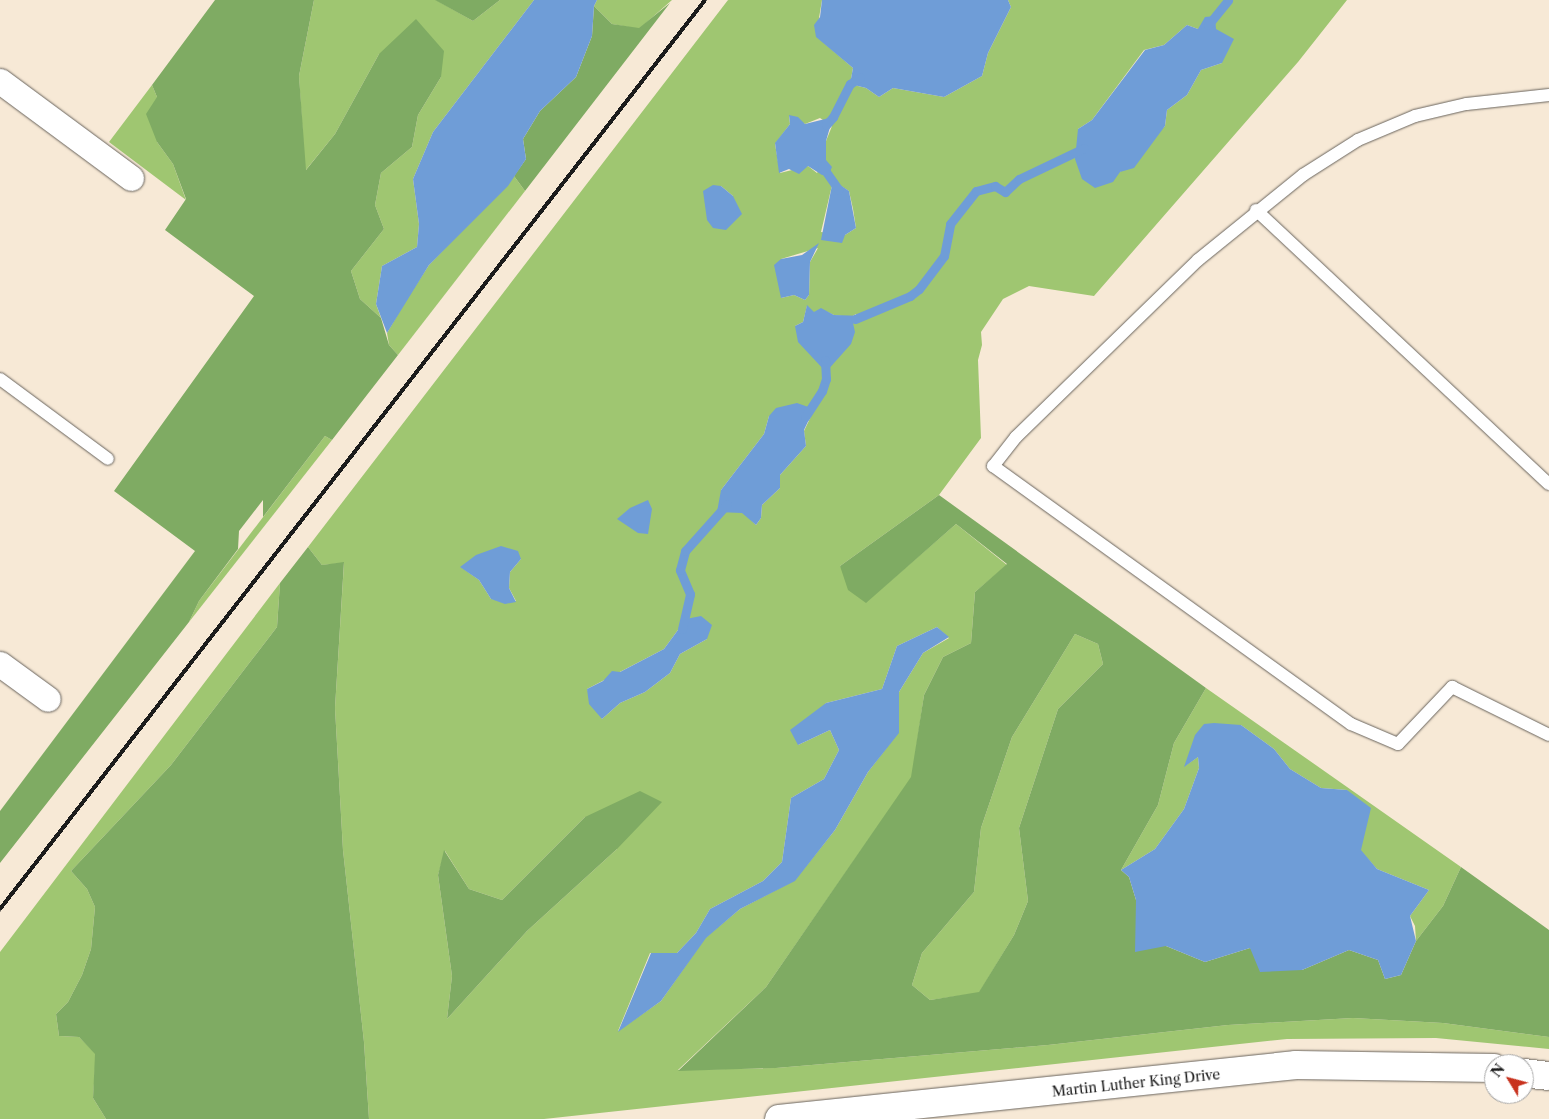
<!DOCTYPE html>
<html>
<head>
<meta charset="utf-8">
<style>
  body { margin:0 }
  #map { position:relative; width:1549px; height:1119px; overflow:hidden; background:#f7e9d6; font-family:"Libre Caslon Text",serif }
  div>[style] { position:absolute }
  .green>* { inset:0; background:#9fc671 }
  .forest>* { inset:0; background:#7fab63 }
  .water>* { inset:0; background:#6f9dd7 }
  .stream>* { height:9px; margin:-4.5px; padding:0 4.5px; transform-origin:4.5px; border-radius:4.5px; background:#6f9dd7 }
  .roads { filter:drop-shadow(0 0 1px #69645d) drop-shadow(0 0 1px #69645d) }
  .service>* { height:12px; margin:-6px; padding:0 6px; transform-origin:6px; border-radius:6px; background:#fff }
  .minor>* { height:25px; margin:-12.5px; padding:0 12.5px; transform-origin:12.5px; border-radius:12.5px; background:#fff }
  .secondary>* { height:28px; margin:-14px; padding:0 14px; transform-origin:14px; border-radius:14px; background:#fff }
  .rail>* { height:4px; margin:-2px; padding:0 2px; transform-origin:2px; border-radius:2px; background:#1c1c1c }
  span { translate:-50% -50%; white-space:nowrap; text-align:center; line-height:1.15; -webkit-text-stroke:4.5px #fff; paint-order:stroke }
  .street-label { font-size:14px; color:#1c1c1c }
  .north { position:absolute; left:1484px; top:1054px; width:50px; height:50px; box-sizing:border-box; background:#fff; border:1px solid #a4a4a4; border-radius:50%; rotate:307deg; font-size:14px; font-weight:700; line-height:20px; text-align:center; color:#1c1c1c }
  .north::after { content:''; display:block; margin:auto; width:18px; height:22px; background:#c8321e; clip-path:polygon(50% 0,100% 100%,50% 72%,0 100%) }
</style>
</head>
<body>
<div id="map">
  <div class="green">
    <div style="clip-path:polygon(314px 0,436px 0,473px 21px,500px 0,534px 0,433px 132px,413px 179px,419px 224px,417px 247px,382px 266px,376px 304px,381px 318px,360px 299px,351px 271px,384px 229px,375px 205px,381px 173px,412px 147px,418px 115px,441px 77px,379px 54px,335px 134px,305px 171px,299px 76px)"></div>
    <div style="clip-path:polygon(597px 0,672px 0,639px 29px,612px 24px,594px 6px)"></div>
    <div style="clip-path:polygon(evenodd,728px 0,822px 0,816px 36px,853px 68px,850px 84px,866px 88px,879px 97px,893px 88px,944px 97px,982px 76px,988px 53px,1011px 7px,1008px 0,1347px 0,1298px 62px,1094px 296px,1029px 286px,1003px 299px,981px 332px,982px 345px,978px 360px,981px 438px,939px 495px,840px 566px,866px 602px,956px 524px,1007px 565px,975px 592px,971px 643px,943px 657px,924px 695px,912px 777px,766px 987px,678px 1070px,776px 1068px,1048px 1045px,1228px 1025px,1353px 1018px,1443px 1023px,1549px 1037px,1549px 1049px,1436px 1038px,1287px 1039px,544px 1119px,369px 1119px,364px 1042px,343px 850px,335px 708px,344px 563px,322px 565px,308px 547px,728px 0,1187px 25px,1198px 29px,1222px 63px,1201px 70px,1187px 95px,1167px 110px,1165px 126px,1120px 172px,1078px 129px,1092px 120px,1144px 50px,1164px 45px,1187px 25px,728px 0,789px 116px,805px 124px,820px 118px,832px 126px,826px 141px,826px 160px,817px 173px,808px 166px,780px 173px,775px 144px,790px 124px,789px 116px,728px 0,833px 181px,849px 191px,853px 209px,856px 228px,845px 235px,821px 232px,833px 181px,728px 0,721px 186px,733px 196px,713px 228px,721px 186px,728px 0,818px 248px,810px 262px,809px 295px,805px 300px,794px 295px,781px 298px,781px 259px,818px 248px,728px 0,807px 306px,814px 313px,821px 309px,834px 315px,851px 317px,856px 314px,860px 320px,795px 326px,803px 322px,807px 306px,728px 0,814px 410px,804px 431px,806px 446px,780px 475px,780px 488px,762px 505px,761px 518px,756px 525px,721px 490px,764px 434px,769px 416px,814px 410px,728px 0,521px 559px,510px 572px,509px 588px,516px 601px,491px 599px,479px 580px,461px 567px,521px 559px,728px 0,686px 619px,707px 639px,680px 654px,670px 673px,645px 692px,620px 703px,602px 719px,587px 689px,664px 649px,686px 619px,728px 0,937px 627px,949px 638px,923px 653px,899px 692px,898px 733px,868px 772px,835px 830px,795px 880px,740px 909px,705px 938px,661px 1001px,618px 1031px,650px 953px,677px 953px,696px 933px,710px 909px,763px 881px,782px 862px,791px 798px,824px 779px,839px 750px,830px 730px,798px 745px,826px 703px,882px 689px,897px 646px,937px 627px,728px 0,585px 817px,617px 849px,527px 931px,447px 1019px,452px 976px,438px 875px,445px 851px,469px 889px,502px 900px,585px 817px)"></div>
    <div style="clip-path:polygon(152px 85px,157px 97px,157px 142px,173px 164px,186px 200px,109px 142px)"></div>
    <div style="clip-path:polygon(514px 176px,525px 191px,398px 355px,389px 345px,387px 333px,405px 302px,429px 265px)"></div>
    <div style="clip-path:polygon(325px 436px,332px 440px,189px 622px,199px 601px)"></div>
    <div style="clip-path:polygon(280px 583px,277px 627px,171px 765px,71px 871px,87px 889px,95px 907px,91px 949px,82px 975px,68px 1002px,56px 1014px,59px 1036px,79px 1037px,96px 1054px,93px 1098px,106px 1119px,0 1119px,0 952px)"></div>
    <div style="clip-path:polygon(1075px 634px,1098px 644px,1103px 664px,1058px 709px,1019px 828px,1028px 901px,1014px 935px,979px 993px,930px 1000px,912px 985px,922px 953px,974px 892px,981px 828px,1012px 737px)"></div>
    <div style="clip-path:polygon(1206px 688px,1461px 867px,1443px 906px,1416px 941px,1415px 926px,1410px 916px,1429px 890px,1377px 869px,1360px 850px,1347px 790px,1321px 788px,1290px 769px,1274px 749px,1241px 725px,1185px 766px,1198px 757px,1199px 768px,1184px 809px,1155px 849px,1121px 870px,1158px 805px,1174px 743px)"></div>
  </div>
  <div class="forest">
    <div style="clip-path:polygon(215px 0,314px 0,299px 76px,306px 170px,335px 134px,379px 54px,416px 19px,444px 51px,441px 77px,418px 115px,412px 147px,381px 173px,375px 205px,384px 229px,351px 271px,360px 299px,381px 318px,389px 345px,398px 355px,332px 440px,325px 436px,263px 517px,263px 500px,239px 531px,238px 549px,199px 601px,189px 622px,0 863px,0 811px,195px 551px,114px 491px,254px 296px,165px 230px,186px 199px,173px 164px,157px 142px,146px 114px,157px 97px,152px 85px)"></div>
    <div style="clip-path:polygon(435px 0,500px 0,473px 21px)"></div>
    <div style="clip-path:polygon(670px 3px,525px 191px,514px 176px,526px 159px,523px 139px,540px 111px,576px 77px,592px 36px,594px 6px,612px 24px,639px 28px)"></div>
    <div style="clip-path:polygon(evenodd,939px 495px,1206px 688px,1174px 743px,1158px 805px,1121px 870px,1129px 877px,1136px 900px,1137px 923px,1166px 946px,1205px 962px,1250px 948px,1302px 970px,1349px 950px,1378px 960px,1385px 979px,1401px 975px,1416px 941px,1443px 906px,1461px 867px,1549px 930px,1549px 1037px,1443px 1023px,1353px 1018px,1228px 1025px,1048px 1045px,776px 1068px,678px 1071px,766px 987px,911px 777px,924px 695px,943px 657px,971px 643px,975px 592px,1007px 564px,956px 524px,866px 603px,848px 590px,840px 566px,939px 495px,1075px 634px,1098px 644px,1103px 664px,1058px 709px,1019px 828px,1028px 901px,1014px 935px,979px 992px,930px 1000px,912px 985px,922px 953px,974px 892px,981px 828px,1012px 737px,1075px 634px)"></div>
    <div style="clip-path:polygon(308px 547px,322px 565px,344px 562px,335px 708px,343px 850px,364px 1042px,369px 1119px,106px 1119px,93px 1098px,95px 1054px,79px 1037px,59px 1036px,56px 1014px,68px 1002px,82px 975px,91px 949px,95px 907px,87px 889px,71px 871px,171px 765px,277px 627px,280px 583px)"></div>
    <div style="clip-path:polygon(640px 791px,662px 802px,617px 849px,527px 931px,447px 1019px,452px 976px,438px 875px,444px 850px,469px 889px,502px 900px,585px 817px)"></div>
  </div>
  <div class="water">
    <div style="clip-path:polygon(534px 0,597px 0,594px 6px,592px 36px,576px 77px,540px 111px,523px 139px,526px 159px,508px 186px,429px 265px,387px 333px,376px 304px,382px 266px,417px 247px,419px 224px,413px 179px,433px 132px)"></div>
    <div style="clip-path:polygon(822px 0,1008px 0,1011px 7px,988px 53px,982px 76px,944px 97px,893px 88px,879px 97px,866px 88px,850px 84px,853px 68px,816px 37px,814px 25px,820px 17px)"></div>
    <div style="clip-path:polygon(1215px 16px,1216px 29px,1234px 39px,1222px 63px,1201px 70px,1187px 95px,1167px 110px,1165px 126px,1134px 168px,1120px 172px,1113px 182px,1095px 188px,1082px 179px,1075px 159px,1078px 129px,1092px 120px,1145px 50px,1164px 45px,1187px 25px,1198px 29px,1205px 17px)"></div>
    <div style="clip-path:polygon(789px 115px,798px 117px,805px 124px,833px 117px,826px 141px,826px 160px,832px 167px,829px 174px,822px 175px,808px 166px,799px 174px,789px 169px,779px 173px,775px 143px,790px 124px)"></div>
    <div style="clip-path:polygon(833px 180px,849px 191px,856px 228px,845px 235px,842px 243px,821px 240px)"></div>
    <div style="clip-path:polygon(713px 185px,721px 186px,733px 196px,742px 214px,726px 230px,713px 228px,707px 220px,703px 191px)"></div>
    <div style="clip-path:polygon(819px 243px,810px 262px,809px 295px,805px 300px,794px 295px,781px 298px,774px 265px,781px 259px,802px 255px)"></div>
    <div style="clip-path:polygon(807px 305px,814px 312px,821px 308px,834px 315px,865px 316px,853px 323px,855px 332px,851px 344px,826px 372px,798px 342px,795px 326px,803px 322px)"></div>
    <div style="clip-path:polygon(797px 403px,814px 409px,804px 430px,806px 446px,780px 475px,780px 488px,762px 505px,761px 518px,756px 525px,742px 513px,717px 512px,721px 490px,764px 434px,769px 416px,776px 408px)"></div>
    <div style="clip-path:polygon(648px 500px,652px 509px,648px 534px,638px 533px,617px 519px,630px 508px)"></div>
    <div style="clip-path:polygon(501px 546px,518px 551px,521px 559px,510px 572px,509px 588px,516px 602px,505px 604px,491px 599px,479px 580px,460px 567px,476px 555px)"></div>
    <div style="clip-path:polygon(701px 616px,712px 625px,707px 639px,680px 654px,670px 673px,645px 692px,620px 703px,602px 719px,589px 704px,587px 689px,603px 681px,612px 671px,620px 672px,664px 649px,686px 619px)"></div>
    <div style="clip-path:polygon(937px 627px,949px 637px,923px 653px,899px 692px,899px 733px,868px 772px,835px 830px,795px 881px,740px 909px,706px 938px,661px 1001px,618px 1032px,651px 953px,677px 953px,696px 933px,710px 909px,763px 881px,782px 862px,791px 798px,824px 779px,839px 750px,830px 730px,798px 745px,790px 730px,826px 703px,882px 689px,897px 646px)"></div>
    <div style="clip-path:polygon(1214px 723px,1241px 725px,1274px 749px,1290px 769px,1321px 788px,1347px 790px,1371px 808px,1361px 850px,1377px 869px,1429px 890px,1410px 916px,1416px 941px,1401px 975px,1385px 979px,1378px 960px,1349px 950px,1302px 970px,1260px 972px,1250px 948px,1205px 962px,1166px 946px,1135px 952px,1136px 900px,1129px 877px,1121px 870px,1155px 849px,1184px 809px,1199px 768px,1198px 757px,1184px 767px,1195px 735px,1204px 724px)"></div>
  </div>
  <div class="stream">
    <div style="left:1208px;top:25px;width:32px;rotate:-51deg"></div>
    <div style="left:826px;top:125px;width:11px;rotate:-49deg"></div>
    <div style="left:833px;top:117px;width:37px;rotate:-63deg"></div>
    <div style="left:850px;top:84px;width:12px;rotate:-35deg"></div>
    <div style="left:822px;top:166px;width:29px;rotate:55deg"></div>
    <div style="left:855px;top:319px;width:60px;rotate:-22.7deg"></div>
    <div style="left:910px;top:296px;width:11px;rotate:-38deg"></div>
    <div style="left:919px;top:289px;width:41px;rotate:-52.9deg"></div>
    <div style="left:944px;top:256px;width:33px;rotate:-79deg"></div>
    <div style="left:950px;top:224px;width:42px;rotate:-51.8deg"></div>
    <div style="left:976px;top:191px;width:20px;rotate:-15deg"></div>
    <div style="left:995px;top:186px;width:12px;rotate:31deg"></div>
    <div style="left:1005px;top:192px;width:19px;rotate:-43deg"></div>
    <div style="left:1019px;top:179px;width:72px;rotate:-25.5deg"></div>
    <div style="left:805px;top:417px;width:31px;rotate:-57deg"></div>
    <div style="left:822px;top:391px;width:13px;rotate:-72deg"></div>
    <div style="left:826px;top:379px;width:19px;rotate:-93deg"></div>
    <div style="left:682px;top:629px;width:36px;rotate:-77deg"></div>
    <div style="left:690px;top:594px;width:26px;rotate:-113deg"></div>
    <div style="left:680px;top:570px;width:20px;rotate:-75deg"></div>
    <div style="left:685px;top:551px;width:63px;rotate:-48.2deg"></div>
  </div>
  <div class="roads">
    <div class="service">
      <div style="left:1549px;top:95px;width:83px;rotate:173.8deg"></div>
      <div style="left:1466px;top:104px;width:52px;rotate:166.8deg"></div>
      <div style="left:1415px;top:116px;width:62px;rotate:157.2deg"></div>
      <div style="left:1358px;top:140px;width:65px;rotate:147.5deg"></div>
      <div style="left:1303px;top:175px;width:135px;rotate:141deg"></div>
      <div style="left:1198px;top:260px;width:254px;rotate:135.8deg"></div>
      <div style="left:1016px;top:437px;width:37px;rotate:128deg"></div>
      <div style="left:993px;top:466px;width:441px;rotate:35.8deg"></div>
      <div style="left:1351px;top:724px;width:51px;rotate:23.1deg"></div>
      <div style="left:1398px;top:744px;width:79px;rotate:-46.5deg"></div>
      <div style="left:1452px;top:687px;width:108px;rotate:26.3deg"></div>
      <div style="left:1256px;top:210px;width:401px;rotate:43.1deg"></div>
      <div style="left:0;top:379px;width:134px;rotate:36.5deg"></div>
    </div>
    <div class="minor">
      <div style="left:0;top:81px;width:163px;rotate:36.5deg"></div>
      <div style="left:0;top:664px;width:59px;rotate:36.1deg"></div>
    </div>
    <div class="secondary">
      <div style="left:1524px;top:1073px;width:25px;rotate:7deg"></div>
      <div style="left:779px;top:1119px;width:520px;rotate:-5.96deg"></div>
      <div style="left:1296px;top:1065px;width:198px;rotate:0.9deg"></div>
    </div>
  </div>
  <div class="rail">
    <div style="left:0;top:909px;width:1150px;rotate:-52.2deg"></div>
  </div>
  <div class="street-label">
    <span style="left:1136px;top:1083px;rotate:-6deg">Martin Luther King Drive</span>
  </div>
  <div class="north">N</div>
</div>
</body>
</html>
